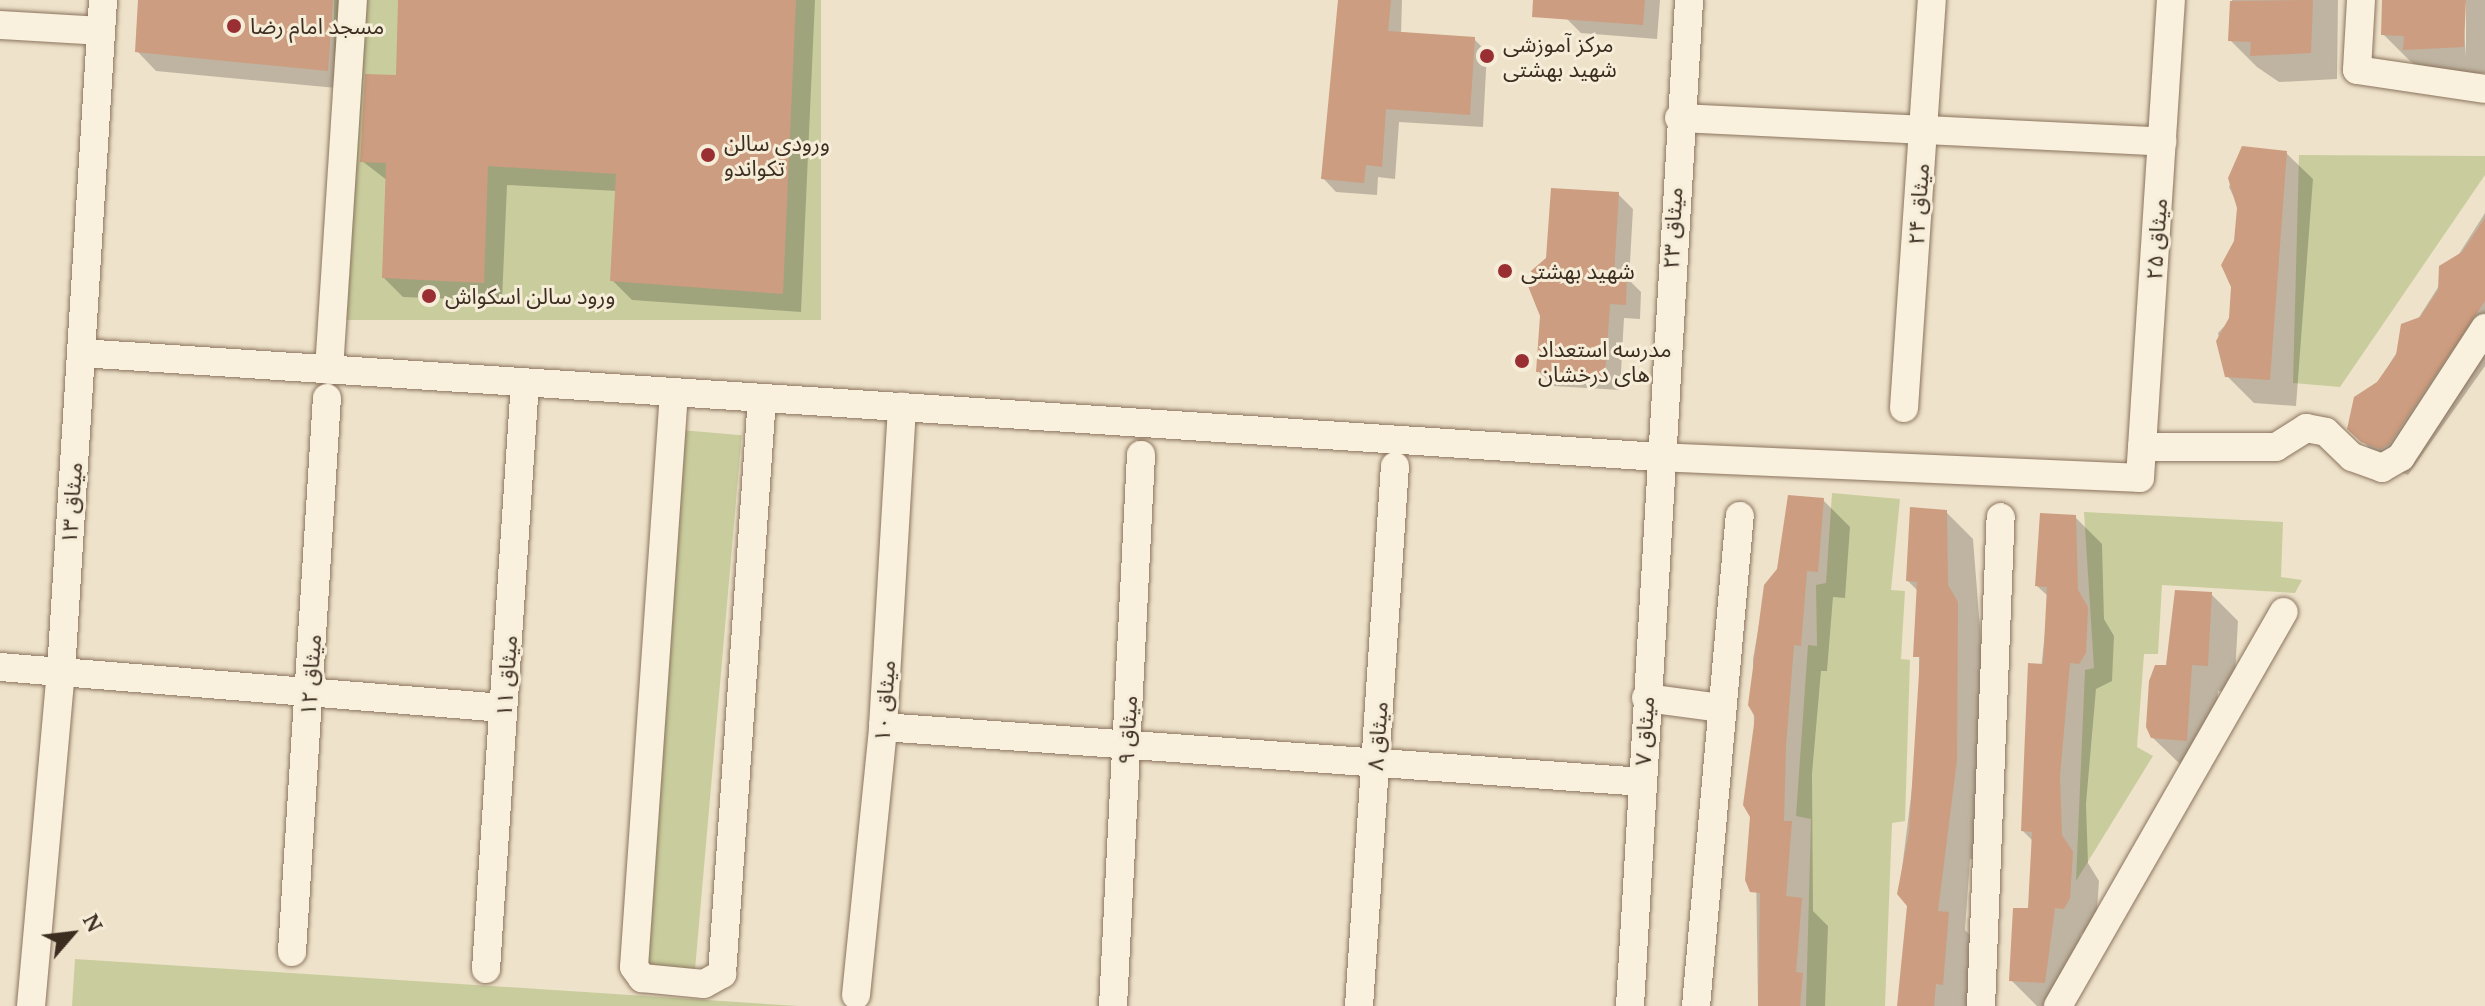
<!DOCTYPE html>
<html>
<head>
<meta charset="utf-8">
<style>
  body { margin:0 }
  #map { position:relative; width:2485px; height:1006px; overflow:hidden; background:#eee2ca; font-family:"PT Serif","Noto Sans Arabic",serif }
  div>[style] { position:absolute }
  .green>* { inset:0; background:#c9cd9d; transform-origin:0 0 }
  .shadow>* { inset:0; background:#0003 }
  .building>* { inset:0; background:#cc9d80 }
  .roads { filter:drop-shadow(0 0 2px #8b745e) drop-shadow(0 0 2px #8b745e) }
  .minor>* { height:28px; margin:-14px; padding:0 14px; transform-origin:14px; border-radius:14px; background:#f9f0dd }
  .dots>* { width:22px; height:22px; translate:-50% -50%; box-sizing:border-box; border:4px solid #f6edd9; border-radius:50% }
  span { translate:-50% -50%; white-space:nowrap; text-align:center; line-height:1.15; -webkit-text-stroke:6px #f6edd9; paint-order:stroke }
  .poi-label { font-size:22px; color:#3c2d21 }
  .left { translate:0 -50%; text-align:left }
  .street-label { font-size:22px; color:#3c2d21 }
  .north { position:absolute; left:32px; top:894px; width:80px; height:80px; -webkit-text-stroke:6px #f6edd9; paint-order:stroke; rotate:62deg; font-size:22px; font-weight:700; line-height:32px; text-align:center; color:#3c2d21 }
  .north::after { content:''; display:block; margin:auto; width:28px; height:36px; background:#3c2d21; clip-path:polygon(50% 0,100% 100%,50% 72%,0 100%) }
</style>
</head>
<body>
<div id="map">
  <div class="green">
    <div style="left:334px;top:0;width:487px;height:320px"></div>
    <div style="clip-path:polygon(2299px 155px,2485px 156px,2485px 175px,2340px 387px,2293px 383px)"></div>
    <div style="left:681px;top:430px;width:61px;height:543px;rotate:5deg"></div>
    <div style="clip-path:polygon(1832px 493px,1900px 499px,1891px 590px,1905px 591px,1901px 659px,1910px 660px,1905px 821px,1892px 823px,1885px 1006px,1806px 1006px,1811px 819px,1796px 816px,1808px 645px,1817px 646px,1816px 585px,1826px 583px)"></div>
    <div style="clip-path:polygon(2084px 512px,2283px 522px,2281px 577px,2302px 580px,2295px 593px,2162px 585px,2158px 654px,2144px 654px,2137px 747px,2153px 756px,2076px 881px,2085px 670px,2094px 668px)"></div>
    <div style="clip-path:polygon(75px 959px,291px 973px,798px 1006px,72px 1006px)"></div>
  </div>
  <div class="shadow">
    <div style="clip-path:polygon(140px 0,353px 0,347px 89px,156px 71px,137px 51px)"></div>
    <div style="clip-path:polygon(400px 0,815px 0,801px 312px,632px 300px,613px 281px,617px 191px,507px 185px,502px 301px,403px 297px,384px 278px,388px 181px,362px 161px,397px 78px)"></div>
    <div style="clip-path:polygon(1339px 0,1402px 0,1401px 34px,1474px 39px,1487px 52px,1483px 127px,1399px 122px,1395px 179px,1378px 177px,1377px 195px,1336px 192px,1323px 178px)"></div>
    <div style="clip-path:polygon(1567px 0,1660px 0,1657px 39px,1581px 33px,1566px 18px)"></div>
    <div style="clip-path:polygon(2232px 0,2338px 0,2337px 79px,2279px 82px,2257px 67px,2230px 40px)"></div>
    <div style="clip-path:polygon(2384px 0,2462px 0,2466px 57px,2466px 0,2485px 0,2485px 73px,2432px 76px,2410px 61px,2383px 34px)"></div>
    <div style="clip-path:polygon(2243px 149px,2286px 153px,2313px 179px,2296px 406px,2254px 403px,2227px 376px,2218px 333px,2231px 319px,2239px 208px,2229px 187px)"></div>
    <div style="clip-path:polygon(1618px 194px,1633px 209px,1629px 280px,1641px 292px,1640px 319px,1624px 318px,1620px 390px,1553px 386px,1539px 372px)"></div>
    <div style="clip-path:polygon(2485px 213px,2485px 366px,2408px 475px,2390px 468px,2349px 428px)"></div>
    <div style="clip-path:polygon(1823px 500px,1850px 527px,1845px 598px,1833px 597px,1827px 671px,1821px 671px,1812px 774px,1813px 911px,1828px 926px,1825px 1006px,1758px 1006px,1753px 659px,1766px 586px)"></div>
    <div style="clip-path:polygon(1946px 512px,1973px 539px,1986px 705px,1977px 859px,1970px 859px,1965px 930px,1975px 940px,1970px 1006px,1898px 1006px,1909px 906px,1899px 893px,1919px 732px,1919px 592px,1908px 581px)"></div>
    <div style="clip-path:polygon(2075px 517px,2102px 544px,2104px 619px,2114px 636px,2112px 681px,2096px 689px,2086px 804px,2088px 863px,2099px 881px,2096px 925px,2081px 934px,2072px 1006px,2037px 1006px,2011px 980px,2030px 911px,2034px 842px,2023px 831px,2049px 597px,2037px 586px)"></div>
    <div style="clip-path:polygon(2211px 594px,2238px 621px,2234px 692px,2218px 691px,2213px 766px,2180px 764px,2153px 738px,2167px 668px)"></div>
  </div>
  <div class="building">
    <div style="clip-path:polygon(138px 0,333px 0,328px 71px,135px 52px)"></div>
    <div style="clip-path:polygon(398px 0,796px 0,783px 294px,610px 281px,616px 174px,488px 166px,484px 283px,382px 278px,386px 163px,360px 162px,365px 74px,396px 75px)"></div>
    <div style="clip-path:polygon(1338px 0,1391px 0,1388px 31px,1475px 37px,1470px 115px,1386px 109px,1382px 167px,1366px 165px,1364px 183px,1321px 179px)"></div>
    <div style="clip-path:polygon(1533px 0,1645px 0,1643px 25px,1532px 17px)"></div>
    <div style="clip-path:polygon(2313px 0,2311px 53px,2250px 56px,2251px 42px,2228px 41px,2230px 1px)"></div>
    <div style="clip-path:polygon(2382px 0,2466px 0,2464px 47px,2403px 50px,2404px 36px,2381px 35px)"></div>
    <div style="clip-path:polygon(2242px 146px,2287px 151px,2270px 380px,2225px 377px,2216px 341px,2229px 318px,2231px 287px,2221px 265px,2234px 241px,2237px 208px,2228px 178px)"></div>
    <div style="clip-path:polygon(1551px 188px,1619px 192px,1614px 275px,1627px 275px,1626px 305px,1610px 304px,1605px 376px,1536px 372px,1540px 316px,1528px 286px,1531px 271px,1546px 258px)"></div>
    <div style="clip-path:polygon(2485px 218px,2485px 301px,2389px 444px,2380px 449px,2361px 442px,2347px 429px,2354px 397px,2377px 382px,2396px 355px,2401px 324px,2420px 317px,2438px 290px,2439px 266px,2462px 252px)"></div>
    <div style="clip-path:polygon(1788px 495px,1824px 498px,1818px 572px,1807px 571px,1801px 646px,1794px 645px,1786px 746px,1784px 821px,1792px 821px,1786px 896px,1802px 898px,1796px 972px,1803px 973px,1800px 1006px,1758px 1006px,1760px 893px,1750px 892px,1745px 880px,1750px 817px,1743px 805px,1755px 717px,1748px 705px,1764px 585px,1777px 569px)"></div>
    <div style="clip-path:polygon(1910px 507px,1947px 510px,1948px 585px,1958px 602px,1957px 760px,1938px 911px,1949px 912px,1943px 985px,1936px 984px,1934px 1006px,1897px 1006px,1907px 906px,1897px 894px,1909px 832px,1920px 657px,1913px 657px,1917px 582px,1906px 581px)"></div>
    <div style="clip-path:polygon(2040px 513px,2076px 515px,2078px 590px,2088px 607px,2086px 653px,2079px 664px,2070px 663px,2060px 776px,2062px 835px,2073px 852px,2070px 898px,2064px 909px,2055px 908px,2045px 983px,2009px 981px,2013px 908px,2028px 908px,2032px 832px,2021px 831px,2028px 663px,2043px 664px,2047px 587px,2035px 586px)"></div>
    <div style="clip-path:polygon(2175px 590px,2212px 592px,2208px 666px,2192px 665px,2187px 741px,2151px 738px,2146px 727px,2149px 681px,2155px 665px,2166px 665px)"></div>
  </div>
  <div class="roads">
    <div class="minor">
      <div style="left:2361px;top:0;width:70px;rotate:93.3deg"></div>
      <div style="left:2357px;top:70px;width:129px;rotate:8.4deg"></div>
      <div style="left:0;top:25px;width:101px;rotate:3.4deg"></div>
      <div style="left:1679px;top:118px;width:484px;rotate:2.8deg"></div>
      <div style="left:81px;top:353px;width:1581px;rotate:3.77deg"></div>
      <div style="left:1659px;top:457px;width:481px;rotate:2.5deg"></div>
      <div style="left:2140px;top:478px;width:479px;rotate:-86.3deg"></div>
      <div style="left:329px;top:370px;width:371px;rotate:-86.3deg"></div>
      <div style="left:674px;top:392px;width:576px;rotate:93.98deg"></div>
      <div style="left:634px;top:967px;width:14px;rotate:54deg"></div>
      <div style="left:642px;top:978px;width:62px;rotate:5.5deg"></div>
      <div style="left:704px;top:984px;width:21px;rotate:-29deg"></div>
      <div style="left:722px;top:974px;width:577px;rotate:-86.03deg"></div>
      <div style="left:1904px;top:408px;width:409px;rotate:-86.1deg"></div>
      <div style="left:2142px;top:447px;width:134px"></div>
      <div style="left:2276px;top:447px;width:36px;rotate:-32deg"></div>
      <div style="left:2306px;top:428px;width:20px;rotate:11deg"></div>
      <div style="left:2326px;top:432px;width:36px;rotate:44deg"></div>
      <div style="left:2352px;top:457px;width:32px;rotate:20deg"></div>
      <div style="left:2382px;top:468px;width:22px;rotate:-30deg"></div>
      <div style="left:2401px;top:457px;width:154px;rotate:-56.9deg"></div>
      <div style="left:0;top:667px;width:505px;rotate:4.66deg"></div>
      <div style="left:1646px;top:698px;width:76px;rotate:7.6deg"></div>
      <div style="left:883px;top:727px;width:761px;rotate:4.14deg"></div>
      <div style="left:292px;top:952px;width:555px;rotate:-86.39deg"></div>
      <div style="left:486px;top:969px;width:588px;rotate:-86.2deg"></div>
      <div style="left:856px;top:995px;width:269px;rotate:-84.2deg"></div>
      <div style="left:883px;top:727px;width:321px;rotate:-86.6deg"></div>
      <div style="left:31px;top:1006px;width:335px;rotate:-84.9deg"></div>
      <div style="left:61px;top:672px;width:673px;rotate:-86.42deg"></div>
      <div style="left:1113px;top:1006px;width:552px;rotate:-87.09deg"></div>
      <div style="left:1359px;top:1006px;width:541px;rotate:-86.19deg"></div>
      <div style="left:1630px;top:1006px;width:1008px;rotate:-86.64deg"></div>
      <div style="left:1696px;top:1006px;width:492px;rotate:-84.9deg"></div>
      <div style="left:1981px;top:1006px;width:489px;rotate:-87.7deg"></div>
      <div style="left:2058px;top:1006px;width:454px;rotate:-60.2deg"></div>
    </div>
  </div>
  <div class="dots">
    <div style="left:234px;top:26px;background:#992f33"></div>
    <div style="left:1487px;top:56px;background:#992f33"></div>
    <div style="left:708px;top:155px;background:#992f33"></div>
    <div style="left:1505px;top:271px;background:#992f33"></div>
    <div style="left:429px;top:296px;background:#992f33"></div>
    <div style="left:1522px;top:361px;background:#992f33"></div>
  </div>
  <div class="poi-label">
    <span class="left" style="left:250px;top:26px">مسجد امام رضا</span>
    <span class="left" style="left:1503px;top:56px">مرکز آموزشی<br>شهید بهشتی</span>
    <span class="left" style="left:724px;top:155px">ورودی سالن<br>تکواندو</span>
    <span class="left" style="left:1521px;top:271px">شهید بهشتی</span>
    <span class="left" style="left:445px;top:296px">ورود سالن اسکواش</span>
    <span class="left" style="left:1538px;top:361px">مدرسه استعداد<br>های درخشان</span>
  </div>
  <div class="street-label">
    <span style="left:1918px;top:204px;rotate:-86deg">میثاق ۲۴</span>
    <span style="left:1672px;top:228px;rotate:-87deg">میثاق ۲۳</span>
    <span style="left:2156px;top:239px;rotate:-86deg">میثاق ۲۵</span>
    <span style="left:71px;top:503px;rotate:-86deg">میثاق ۱۳</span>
    <span style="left:310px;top:675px;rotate:-86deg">میثاق ۱۲</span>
    <span style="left:506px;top:676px;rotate:-86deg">میثاق ۱۱</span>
    <span style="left:884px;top:701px;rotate:-86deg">میثاق ۱۰</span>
    <span style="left:1127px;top:730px;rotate:-87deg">میثاق ۹</span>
    <span style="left:1644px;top:731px;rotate:-87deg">میثاق ۷</span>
    <span style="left:1377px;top:736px;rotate:-86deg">میثاق ۸</span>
  </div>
  <div class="north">N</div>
</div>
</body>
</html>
